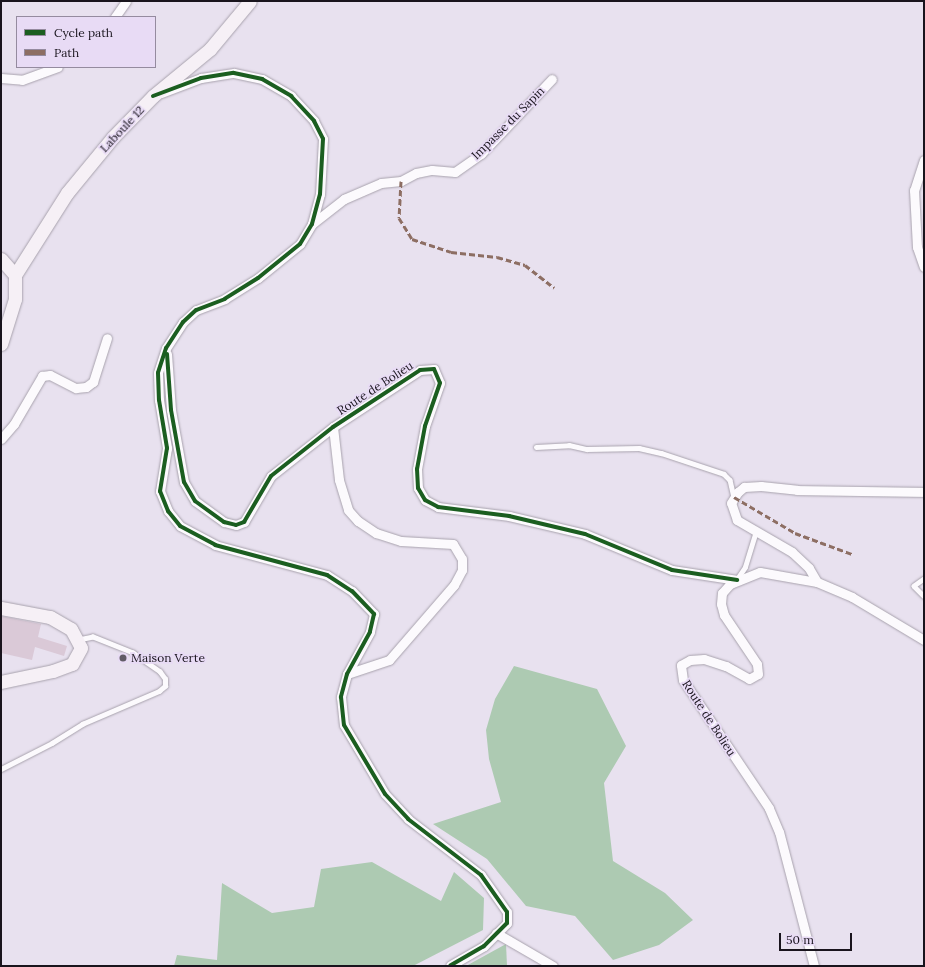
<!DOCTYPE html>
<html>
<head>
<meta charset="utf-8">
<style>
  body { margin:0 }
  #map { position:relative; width:925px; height:967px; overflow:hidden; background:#e8e1ef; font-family:Lora,serif }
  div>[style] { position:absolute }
  .forest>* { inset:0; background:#adcab2 }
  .building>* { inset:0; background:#dac9d7 }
  .roads { filter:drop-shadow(0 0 1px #a8a2ad) drop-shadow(0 0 1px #a8a2ad) }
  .lane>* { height:4.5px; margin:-2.25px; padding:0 2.25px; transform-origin:2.25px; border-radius:2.25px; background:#fcfafd }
  .street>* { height:9px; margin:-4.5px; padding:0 4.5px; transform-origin:4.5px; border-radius:4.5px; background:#fcfafd }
  .secondary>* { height:13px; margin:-6.5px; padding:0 6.5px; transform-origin:6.5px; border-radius:6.5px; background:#f6f0f6 }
  .quiet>* { height:3px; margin-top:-1.5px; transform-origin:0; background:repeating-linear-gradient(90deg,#8d6e63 0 6px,transparent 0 9px) }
  .cycleway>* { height:4px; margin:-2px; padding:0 2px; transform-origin:2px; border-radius:2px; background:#1b5e20 }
  .dots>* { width:11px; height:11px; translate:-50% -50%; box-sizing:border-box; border:2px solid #e8dbf5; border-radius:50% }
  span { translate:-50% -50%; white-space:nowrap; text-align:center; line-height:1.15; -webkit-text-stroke:3.5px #e8dbf5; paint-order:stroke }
  .street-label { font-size:12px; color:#19141d }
  .poi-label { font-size:12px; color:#19141d }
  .left { translate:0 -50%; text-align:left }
  .frame { position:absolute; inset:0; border:2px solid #19141d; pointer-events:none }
  .legend { position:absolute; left:16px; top:16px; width:140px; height:52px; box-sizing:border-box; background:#e8dbf5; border:1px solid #958b9f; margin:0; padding:5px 7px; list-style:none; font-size:12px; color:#19141d }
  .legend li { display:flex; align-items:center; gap:8px; height:20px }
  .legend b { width:20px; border:1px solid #958b9f }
  .scale { position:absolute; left:779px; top:933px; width:73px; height:18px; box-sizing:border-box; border:2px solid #19141d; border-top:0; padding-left:5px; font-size:12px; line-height:14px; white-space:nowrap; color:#19141d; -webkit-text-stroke:3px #e8dbf5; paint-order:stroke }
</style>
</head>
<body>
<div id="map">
  <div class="forest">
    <div style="clip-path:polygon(514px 666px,597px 689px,626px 746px,604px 783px,613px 861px,665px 893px,693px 920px,659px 945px,613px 960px,575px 916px,526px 906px,487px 859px,433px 824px,501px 802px,489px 759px,486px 730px,495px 699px)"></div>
    <div style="clip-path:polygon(372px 862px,441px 901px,454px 872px,484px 898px,483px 930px,413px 966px,174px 966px,177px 955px,217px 960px,222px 883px,272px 913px,314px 907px,321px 869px)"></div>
    <div style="clip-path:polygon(506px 944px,507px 966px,466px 966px)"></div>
  </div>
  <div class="building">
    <div style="clip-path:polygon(1px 616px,41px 624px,38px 637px,67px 646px,64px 656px,35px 647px,32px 660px,1px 653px)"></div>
  </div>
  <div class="roads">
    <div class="lane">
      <div style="left:536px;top:447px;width:33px;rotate:-3deg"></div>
      <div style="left:569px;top:445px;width:18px;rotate:13deg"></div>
      <div style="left:587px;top:449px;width:52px;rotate:-1.1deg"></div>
      <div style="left:639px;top:448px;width:23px;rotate:13deg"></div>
      <div style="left:661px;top:453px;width:66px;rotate:18.4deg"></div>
      <div style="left:724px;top:474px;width:8px;rotate:45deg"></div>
      <div style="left:730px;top:480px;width:17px;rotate:77deg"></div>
      <div style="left:737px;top:579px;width:14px;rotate:-56deg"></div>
      <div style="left:745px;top:567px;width:38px;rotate:-73deg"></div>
      <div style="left:924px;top:579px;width:12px;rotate:145deg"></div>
      <div style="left:914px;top:586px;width:14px;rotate:45deg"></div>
      <div style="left:1px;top:769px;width:57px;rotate:-27deg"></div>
      <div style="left:52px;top:743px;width:36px;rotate:-32deg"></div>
      <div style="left:82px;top:724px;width:84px;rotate:-23.2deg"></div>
      <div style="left:159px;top:691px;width:8px;rotate:-40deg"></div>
      <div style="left:165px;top:686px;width:7px;rotate:-90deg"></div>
      <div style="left:165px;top:679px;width:9px;rotate:-126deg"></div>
      <div style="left:160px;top:672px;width:33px;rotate:-145deg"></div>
      <div style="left:133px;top:653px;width:43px;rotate:-158.2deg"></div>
      <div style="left:93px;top:637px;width:14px;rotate:168deg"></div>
    </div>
    <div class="street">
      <div style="left:115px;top:17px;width:19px;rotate:-55deg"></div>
      <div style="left:1px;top:78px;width:21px;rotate:5deg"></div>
      <div style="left:22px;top:80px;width:38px;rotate:-20deg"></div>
      <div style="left:161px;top:93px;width:43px;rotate:-20.6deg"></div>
      <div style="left:201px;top:78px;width:33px;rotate:-9deg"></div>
      <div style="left:234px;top:73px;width:29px;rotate:12deg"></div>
      <div style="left:262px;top:79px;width:34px;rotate:30deg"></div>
      <div style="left:291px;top:96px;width:34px;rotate:47deg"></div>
      <div style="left:314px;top:121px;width:20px;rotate:63deg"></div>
      <div style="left:323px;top:139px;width:55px;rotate:93.1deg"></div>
      <div style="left:320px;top:194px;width:31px;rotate:105deg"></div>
      <div style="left:312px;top:224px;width:23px;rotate:121deg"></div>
      <div style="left:300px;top:244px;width:54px;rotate:141deg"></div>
      <div style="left:258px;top:278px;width:39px;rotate:148deg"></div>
      <div style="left:225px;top:299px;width:31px;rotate:159deg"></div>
      <div style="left:196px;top:310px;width:18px;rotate:137deg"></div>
      <div style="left:183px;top:322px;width:31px;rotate:123deg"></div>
      <div style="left:166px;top:348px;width:26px;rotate:108deg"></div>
      <div style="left:158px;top:373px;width:27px;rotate:88deg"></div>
      <div style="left:159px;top:400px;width:49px;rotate:80.5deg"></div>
      <div style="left:167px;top:448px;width:44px;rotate:99.2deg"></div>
      <div style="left:160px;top:491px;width:22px;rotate:68deg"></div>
      <div style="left:168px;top:511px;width:19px;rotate:51deg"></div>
      <div style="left:180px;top:526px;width:40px;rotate:28deg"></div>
      <div style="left:215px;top:545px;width:116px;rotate:15deg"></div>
      <div style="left:327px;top:575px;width:30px;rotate:33deg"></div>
      <div style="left:352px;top:591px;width:32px;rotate:46deg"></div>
      <div style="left:374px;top:614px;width:18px;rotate:103deg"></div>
      <div style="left:370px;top:632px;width:48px;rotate:118.7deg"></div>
      <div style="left:347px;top:674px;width:24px;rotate:105deg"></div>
      <div style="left:341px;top:697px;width:28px;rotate:84deg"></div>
      <div style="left:344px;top:725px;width:80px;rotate:59.3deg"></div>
      <div style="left:385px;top:794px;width:34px;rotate:47deg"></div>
      <div style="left:408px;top:819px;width:92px;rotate:37.5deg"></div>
      <div style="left:481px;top:875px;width:45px;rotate:54.9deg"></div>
      <div style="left:507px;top:912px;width:11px;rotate:90deg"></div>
      <div style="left:507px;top:923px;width:33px;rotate:135deg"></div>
      <div style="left:484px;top:946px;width:39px;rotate:150deg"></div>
      <div style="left:924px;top:160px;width:32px;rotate:108deg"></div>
      <div style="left:914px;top:190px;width:57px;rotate:87deg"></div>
      <div style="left:917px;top:247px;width:21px;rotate:71deg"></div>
      <div style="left:312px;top:224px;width:41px;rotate:-38deg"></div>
      <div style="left:344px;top:199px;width:40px;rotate:-23.4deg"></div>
      <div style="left:381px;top:183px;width:20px;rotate:-6deg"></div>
      <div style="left:401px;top:181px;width:17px;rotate:-28deg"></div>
      <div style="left:416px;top:173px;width:16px;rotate:-11deg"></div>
      <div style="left:432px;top:170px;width:23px;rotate:5deg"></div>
      <div style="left:455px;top:172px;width:32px;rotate:-35deg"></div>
      <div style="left:481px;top:154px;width:103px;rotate:-46.6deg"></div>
      <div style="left:167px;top:354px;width:56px;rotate:85.9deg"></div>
      <div style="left:171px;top:410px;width:73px;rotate:79.8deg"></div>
      <div style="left:184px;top:482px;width:22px;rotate:60deg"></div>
      <div style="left:195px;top:501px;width:36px;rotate:36deg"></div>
      <div style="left:224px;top:522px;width:12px;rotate:14deg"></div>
      <div style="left:236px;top:525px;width:9px;rotate:-21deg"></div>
      <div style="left:244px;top:522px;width:53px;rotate:-59.6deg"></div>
      <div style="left:271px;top:476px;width:79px;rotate:-38.3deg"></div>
      <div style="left:333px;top:427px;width:104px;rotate:-33.2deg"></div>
      <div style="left:420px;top:370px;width:14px;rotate:-4deg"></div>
      <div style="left:434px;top:369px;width:15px;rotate:67deg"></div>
      <div style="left:440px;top:383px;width:46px;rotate:109.2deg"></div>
      <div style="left:425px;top:426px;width:44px;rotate:100.5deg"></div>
      <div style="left:417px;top:469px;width:19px;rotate:87deg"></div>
      <div style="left:418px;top:488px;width:14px;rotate:60deg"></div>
      <div style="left:425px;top:500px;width:15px;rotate:28deg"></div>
      <div style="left:438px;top:507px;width:72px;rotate:7.2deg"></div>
      <div style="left:509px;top:516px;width:78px;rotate:13.3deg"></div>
      <div style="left:585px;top:534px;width:94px;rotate:22.5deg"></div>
      <div style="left:672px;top:570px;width:66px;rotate:8.7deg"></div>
      <div style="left:333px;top:427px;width:53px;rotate:83.5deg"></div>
      <div style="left:339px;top:480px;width:31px;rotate:73deg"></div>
      <div style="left:348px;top:510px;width:15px;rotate:48deg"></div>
      <div style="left:358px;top:521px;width:22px;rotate:34deg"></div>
      <div style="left:376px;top:533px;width:26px;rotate:18deg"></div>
      <div style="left:401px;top:541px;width:52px;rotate:3.3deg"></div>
      <div style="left:453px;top:544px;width:17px;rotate:59deg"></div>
      <div style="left:462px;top:559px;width:11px;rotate:90deg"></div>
      <div style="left:462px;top:570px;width:17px;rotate:118deg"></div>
      <div style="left:454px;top:585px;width:99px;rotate:130.9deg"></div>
      <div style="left:389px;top:660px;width:44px;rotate:161.6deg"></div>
      <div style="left:1px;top:439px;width:20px;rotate:-49deg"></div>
      <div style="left:14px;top:424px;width:56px;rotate:-59.7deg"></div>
      <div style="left:42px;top:376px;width:8px;rotate:-7deg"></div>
      <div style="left:50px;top:375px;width:29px;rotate:27deg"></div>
      <div style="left:76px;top:388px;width:10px;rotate:-6deg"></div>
      <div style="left:86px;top:387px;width:9px;rotate:-36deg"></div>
      <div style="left:93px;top:382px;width:46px;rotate:-72.3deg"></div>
      <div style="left:817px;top:582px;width:16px;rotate:-120deg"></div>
      <div style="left:809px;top:568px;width:23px;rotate:-137deg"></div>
      <div style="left:792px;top:552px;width:64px;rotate:-149.8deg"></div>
      <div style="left:737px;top:520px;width:18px;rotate:-109deg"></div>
      <div style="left:731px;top:503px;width:13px;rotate:-58deg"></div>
      <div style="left:738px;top:492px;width:8px;rotate:-40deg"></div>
      <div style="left:744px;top:487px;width:17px;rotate:-3deg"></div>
      <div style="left:761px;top:486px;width:36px;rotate:6deg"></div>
      <div style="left:797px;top:490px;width:127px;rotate:0.9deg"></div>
      <div style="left:496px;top:933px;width:66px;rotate:30.1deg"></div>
      <div style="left:814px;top:966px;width:138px;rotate:-104.6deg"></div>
      <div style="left:779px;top:832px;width:26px;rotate:-113deg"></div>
      <div style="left:769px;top:808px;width:154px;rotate:-123.9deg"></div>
      <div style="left:683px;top:680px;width:15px;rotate:-98deg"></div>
      <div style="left:681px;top:665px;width:10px;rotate:-29deg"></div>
      <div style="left:690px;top:660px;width:14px;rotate:-4deg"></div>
      <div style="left:704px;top:659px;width:23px;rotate:18deg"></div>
      <div style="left:726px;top:666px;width:26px;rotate:29deg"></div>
      <div style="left:749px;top:679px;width:10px;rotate:-29deg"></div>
      <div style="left:758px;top:674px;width:10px;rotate:-96deg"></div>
      <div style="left:757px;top:664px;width:59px;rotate:-124deg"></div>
      <div style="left:724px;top:615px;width:11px;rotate:-105deg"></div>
      <div style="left:721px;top:604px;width:11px;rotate:-85deg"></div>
      <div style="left:722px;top:593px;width:12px;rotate:-48deg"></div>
      <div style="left:730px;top:584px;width:32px;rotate:-22deg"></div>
      <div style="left:760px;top:572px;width:58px;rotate:10deg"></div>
      <div style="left:817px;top:582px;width:38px;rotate:23deg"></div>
      <div style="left:852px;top:597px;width:84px;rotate:30.8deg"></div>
    </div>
    <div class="secondary">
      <div style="left:1px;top:259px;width:21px;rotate:49deg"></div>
      <div style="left:15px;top:275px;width:24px;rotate:90deg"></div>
      <div style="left:15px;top:299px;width:47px;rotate:107.3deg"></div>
      <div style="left:15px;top:275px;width:97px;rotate:-57.6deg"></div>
      <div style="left:67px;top:193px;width:72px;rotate:-50.6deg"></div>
      <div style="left:113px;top:137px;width:57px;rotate:-45.7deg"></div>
      <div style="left:153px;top:96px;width:74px;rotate:-39.5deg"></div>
      <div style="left:210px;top:49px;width:62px;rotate:-50.2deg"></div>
      <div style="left:1px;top:608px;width:50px;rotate:10.4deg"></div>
      <div style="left:50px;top:617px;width:24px;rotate:30deg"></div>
      <div style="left:71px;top:629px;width:21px;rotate:62deg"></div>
      <div style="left:81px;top:648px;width:18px;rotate:119deg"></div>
      <div style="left:72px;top:664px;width:20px;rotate:160deg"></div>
      <div style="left:53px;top:671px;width:53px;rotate:168.1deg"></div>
    </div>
  </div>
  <div class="quiet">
    <div style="left:401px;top:181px;width:37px;rotate:93deg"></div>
    <div style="left:399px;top:218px;width:25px;rotate:58deg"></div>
    <div style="left:412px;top:239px;width:41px;rotate:18.4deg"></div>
    <div style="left:451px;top:252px;width:46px;rotate:6.2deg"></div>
    <div style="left:497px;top:257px;width:29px;rotate:16deg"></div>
    <div style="left:525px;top:265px;width:37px;rotate:38deg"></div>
    <div style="left:734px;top:497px;width:71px;rotate:30.5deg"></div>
    <div style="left:795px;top:533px;width:61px;rotate:20.2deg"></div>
  </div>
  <div class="cycleway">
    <div style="left:153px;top:96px;width:51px;rotate:-20.6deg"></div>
    <div style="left:201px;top:78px;width:33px;rotate:-9deg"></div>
    <div style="left:234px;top:73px;width:29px;rotate:12deg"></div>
    <div style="left:262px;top:79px;width:34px;rotate:30deg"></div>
    <div style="left:291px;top:96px;width:34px;rotate:47deg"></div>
    <div style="left:314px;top:121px;width:20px;rotate:63deg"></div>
    <div style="left:323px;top:139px;width:55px;rotate:93.1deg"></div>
    <div style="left:320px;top:194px;width:31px;rotate:105deg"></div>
    <div style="left:312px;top:224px;width:23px;rotate:121deg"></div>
    <div style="left:300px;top:244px;width:54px;rotate:141deg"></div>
    <div style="left:258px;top:278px;width:39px;rotate:148deg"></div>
    <div style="left:225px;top:299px;width:31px;rotate:159deg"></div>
    <div style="left:196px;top:310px;width:18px;rotate:137deg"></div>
    <div style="left:183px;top:322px;width:31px;rotate:123deg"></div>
    <div style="left:166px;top:348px;width:26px;rotate:108deg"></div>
    <div style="left:158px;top:373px;width:27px;rotate:88deg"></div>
    <div style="left:159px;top:400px;width:49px;rotate:80.5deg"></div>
    <div style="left:167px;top:448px;width:44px;rotate:99.2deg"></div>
    <div style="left:160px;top:491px;width:22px;rotate:68deg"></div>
    <div style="left:168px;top:511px;width:19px;rotate:51deg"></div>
    <div style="left:180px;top:526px;width:40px;rotate:28deg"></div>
    <div style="left:215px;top:545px;width:116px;rotate:15deg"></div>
    <div style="left:327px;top:575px;width:30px;rotate:33deg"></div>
    <div style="left:352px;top:591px;width:32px;rotate:46deg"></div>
    <div style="left:374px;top:614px;width:18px;rotate:103deg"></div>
    <div style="left:370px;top:632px;width:48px;rotate:118.7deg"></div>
    <div style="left:347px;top:674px;width:24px;rotate:105deg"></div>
    <div style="left:341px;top:697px;width:28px;rotate:84deg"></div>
    <div style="left:344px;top:725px;width:80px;rotate:59.3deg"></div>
    <div style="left:385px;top:794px;width:34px;rotate:47deg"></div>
    <div style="left:408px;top:819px;width:92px;rotate:37.5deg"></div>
    <div style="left:481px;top:875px;width:45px;rotate:54.9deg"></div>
    <div style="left:507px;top:912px;width:11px;rotate:90deg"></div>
    <div style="left:507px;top:923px;width:33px;rotate:135deg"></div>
    <div style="left:484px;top:946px;width:39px;rotate:150deg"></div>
    <div style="left:167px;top:354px;width:56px;rotate:85.9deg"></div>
    <div style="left:171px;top:410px;width:73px;rotate:79.8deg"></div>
    <div style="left:184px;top:482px;width:22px;rotate:60deg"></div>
    <div style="left:195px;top:501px;width:36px;rotate:36deg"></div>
    <div style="left:224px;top:522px;width:12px;rotate:14deg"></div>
    <div style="left:236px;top:525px;width:9px;rotate:-21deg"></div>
    <div style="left:244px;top:522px;width:53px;rotate:-59.6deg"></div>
    <div style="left:271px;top:476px;width:79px;rotate:-38.3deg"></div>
    <div style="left:333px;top:427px;width:104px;rotate:-33.2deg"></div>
    <div style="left:420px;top:370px;width:14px;rotate:-4deg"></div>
    <div style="left:434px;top:369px;width:15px;rotate:67deg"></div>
    <div style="left:440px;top:383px;width:46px;rotate:109.2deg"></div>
    <div style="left:425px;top:426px;width:44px;rotate:100.5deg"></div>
    <div style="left:417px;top:469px;width:19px;rotate:87deg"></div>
    <div style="left:418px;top:488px;width:14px;rotate:60deg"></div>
    <div style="left:425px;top:500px;width:15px;rotate:28deg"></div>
    <div style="left:438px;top:507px;width:72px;rotate:7.2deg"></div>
    <div style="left:509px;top:516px;width:78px;rotate:13.3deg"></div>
    <div style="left:585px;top:534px;width:94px;rotate:22.5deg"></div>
    <div style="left:672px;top:570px;width:66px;rotate:8.7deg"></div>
  </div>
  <div class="dots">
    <div style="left:123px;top:658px;background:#615c66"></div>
  </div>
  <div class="street-label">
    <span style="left:508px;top:123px;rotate:-45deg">Impasse du Sapin</span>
    <span style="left:122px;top:129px;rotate:-47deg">Laboule 12</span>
    <span style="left:375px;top:388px;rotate:-33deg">Route de Bolieu</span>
    <span style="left:709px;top:718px;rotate:57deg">Route de Bolieu</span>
  </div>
  <div class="poi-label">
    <span class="left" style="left:131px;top:658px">Maison Verte</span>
  </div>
  <div class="frame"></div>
  <ul class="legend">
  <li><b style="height:5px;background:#1b5e20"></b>Cycle path</li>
  <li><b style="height:5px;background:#8d6e63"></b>Path</li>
  </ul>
  <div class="scale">50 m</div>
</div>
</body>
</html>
